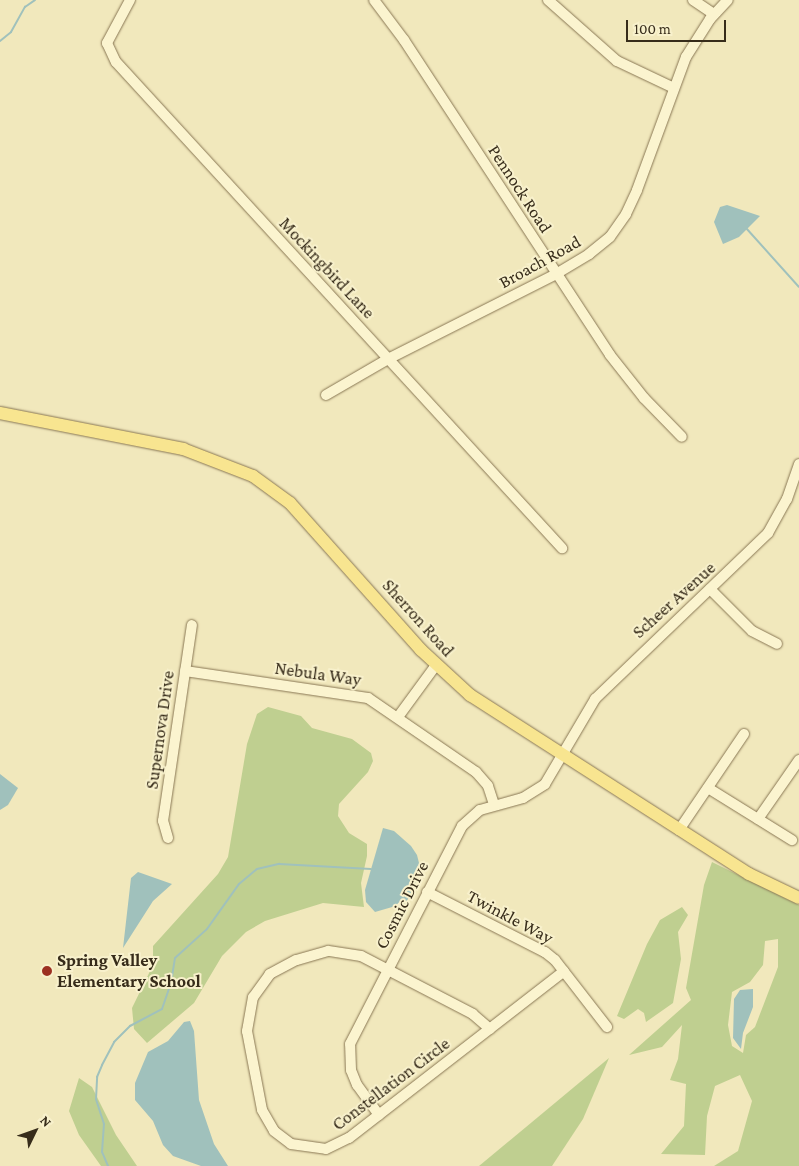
<!DOCTYPE html>
<html>
<head>
<meta charset="utf-8">
<style>
  body { margin:0 }
  #map { position:relative; width:799px; height:1166px; overflow:hidden; background:#f1e8bc; font-family:"Crimson Pro",serif }
  div>[style] { position:absolute }
  .green>* { inset:0; background:#bfcf90 }
  .water>* { inset:0; background:#a0c1bc }
  .stream>* { height:2px; margin:-1px; padding:0 1px; transform-origin:1px; border-radius:1px; background:#a0c1bc }
  .roads { filter:drop-shadow(0 0 1px #897754) drop-shadow(0 0 1px #897754) }
  .minor>* { height:10px; margin:-5px; padding:0 5px; transform-origin:5px; border-radius:5px; background:#fbf4cf }
  .major>* { height:12px; margin:-6px; padding:0 6px; transform-origin:6px; border-radius:6px; background:#f8e590 }
  .dots>* { width:14px; height:14px; translate:-50% -50%; box-sizing:border-box; border:2px solid #f8f1cc; border-radius:50% }
  span { translate:-50% -50%; white-space:nowrap; text-align:center; line-height:1.15; -webkit-text-stroke:4px #f8f1cc; paint-order:stroke }
  .street-label { font-size:18px; color:#372c1a }
  .poi-label { font-size:18px; color:#372c1a; font-weight:700 }
  .left { translate:0 -50%; text-align:left }
  .north { position:absolute; left:10px; top:1106px; width:50px; height:50px; -webkit-text-stroke:4px #f8f1cc; paint-order:stroke; rotate:48deg; font-size:14px; font-weight:700; line-height:20px; text-align:center; color:#372c1a }
  .north::after { content:''; display:block; margin:auto; width:18px; height:22px; background:#372c1a; clip-path:polygon(50% 0,100% 100%,50% 72%,0 100%) }
  .scale { position:absolute; left:626px; top:20px; width:100px; height:22px; box-sizing:border-box; border:2px solid #372c1a; border-top:0; padding-left:6px; font-size:15px; line-height:18px; white-space:nowrap; color:#372c1a; -webkit-text-stroke:4px #f8f1cc; paint-order:stroke }
</style>
</head>
<body>
<div id="map">
  <div class="green">
    <div style="clip-path:polygon(268px 707px,301px 716px,312px 728px,352px 739px,371px 753px,373px 761px,368px 772px,339px 804px,338px 816px,349px 833px,367px 844px,367px 856px,361px 883px,364px 907px,323px 903px,265px 921px,246px 932px,222px 956px,194px 1003px,147px 1043px,134px 1029px,132px 1008px,153px 965px,153px 946px,218px 874px,228px 857px,247px 744px,257px 714px)"></div>
    <div style="clip-path:polygon(evenodd,712px 862px,799px 905px,799px 1166px,714px 1166px,738px 1151px,752px 1101px,740px 1075px,715px 1086px,707px 1116px,705px 1155px,661px 1154px,684px 1126px,686px 1084px,670px 1080px,678px 1059px,682px 1025px,662px 1047px,629px 1055px,691px 1000px,686px 988px,704px 885px,712px 862px,778px 939px,778px 967px,755px 1027px,746px 1035px,743px 1053px,732px 1046px,728px 1025px,732px 992px,750px 982px,763px 965px,765px 941px,778px 939px)"></div>
    <div style="clip-path:polygon(682px 907px,688px 915px,678px 932px,681px 959px,673px 1003px,646px 1022px,644px 1013px,638px 1009px,624px 1019px,617px 1016px,647px 944px,660px 920px)"></div>
    <div style="clip-path:polygon(609px 1058px,583px 1119px,552px 1166px,479px 1166px)"></div>
    <div style="clip-path:polygon(79px 1078px,92px 1087px,116px 1135px,137px 1166px,101px 1166px,79px 1135px,69px 1111px)"></div>
  </div>
  <div class="water">
    <div style="clip-path:polygon(727px 205px,760px 216px,739px 237px,723px 244px,714px 222px,720px 207px)"></div>
    <div style="clip-path:polygon(0 774px,18px 788px,8px 805px,0 810px)"></div>
    <div style="clip-path:polygon(383px 828px,394px 831px,411px 846px,417px 855px,421px 871px,406px 903px,375px 912px,366px 902px,365px 890px)"></div>
    <div style="clip-path:polygon(138px 872px,172px 884px,153px 901px,123px 948px,131px 878px)"></div>
    <div style="clip-path:polygon(753px 989px,753px 1007px,743px 1033px,741px 1049px,733px 1038px,734px 999px,740px 990px)"></div>
    <div style="clip-path:polygon(190px 1021px,194px 1031px,199px 1100px,214px 1144px,228px 1166px,201px 1166px,173px 1156px,163px 1145px,153px 1121px,135px 1100px,135px 1083px,148px 1052px,168px 1041px,184px 1022px)"></div>
  </div>
  <div class="stream">
    <div style="left:0;top:41px;width:14px;rotate:-39deg"></div>
    <div style="left:11px;top:32px;width:29px;rotate:-61deg"></div>
    <div style="left:25px;top:7px;width:12px;rotate:-35deg"></div>
    <div style="left:746px;top:228px;width:79px;rotate:48.1deg"></div>
    <div style="left:108px;top:1166px;width:15px;rotate:-113deg"></div>
    <div style="left:102px;top:1152px;width:28px;rotate:-86deg"></div>
    <div style="left:104px;top:1124px;width:26px;rotate:-108deg"></div>
    <div style="left:96px;top:1099px;width:22px;rotate:-87deg"></div>
    <div style="left:97px;top:1077px;width:13px;rotate:-67deg"></div>
    <div style="left:102px;top:1065px;width:26px;rotate:-62deg"></div>
    <div style="left:114px;top:1042px;width:23px;rotate:-45deg"></div>
    <div style="left:130px;top:1026px;width:36px;rotate:-28deg"></div>
    <div style="left:162px;top:1009px;width:28px;rotate:-71deg"></div>
    <div style="left:171px;top:983px;width:25px;rotate:-81deg"></div>
    <div style="left:175px;top:958px;width:43px;rotate:-42.2deg"></div>
    <div style="left:207px;top:929px;width:55px;rotate:-54.6deg"></div>
    <div style="left:239px;top:884px;width:23px;rotate:-40deg"></div>
    <div style="left:257px;top:869px;width:23px;rotate:-13deg"></div>
    <div style="left:279px;top:864px;width:92px;rotate:3.1deg"></div>
  </div>
  <div class="roads">
    <div class="minor">
      <div style="left:130px;top:0;width:49px;rotate:118.1deg"></div>
      <div style="left:107px;top:43px;width:21px;rotate:65deg"></div>
      <div style="left:116px;top:62px;width:660px;rotate:47.46deg"></div>
      <div style="left:374px;top:0;width:50px;rotate:53.1deg"></div>
      <div style="left:404px;top:40px;width:376px;rotate:56.8deg"></div>
      <div style="left:610px;top:355px;width:55px;rotate:51.7deg"></div>
      <div style="left:644px;top:398px;width:54px;rotate:45.7deg"></div>
      <div style="left:548px;top:0;width:92px;rotate:41.5deg"></div>
      <div style="left:617px;top:61px;width:63px;rotate:25.3deg"></div>
      <div style="left:693px;top:0;width:25px;rotate:34deg"></div>
      <div style="left:326px;top:395px;width:72px;rotate:-30.1deg"></div>
      <div style="left:388px;top:359px;width:188px;rotate:-26.8deg"></div>
      <div style="left:556px;top:274px;width:39px;rotate:-31deg"></div>
      <div style="left:589px;top:254px;width:27px;rotate:-39deg"></div>
      <div style="left:610px;top:237px;width:28px;rotate:-55deg"></div>
      <div style="left:626px;top:214px;width:26px;rotate:-65deg"></div>
      <div style="left:637px;top:190px;width:142px;rotate:-69.8deg"></div>
      <div style="left:686px;top:57px;width:45px;rotate:-57.7deg"></div>
      <div style="left:710px;top:19px;width:26px;rotate:-47deg"></div>
      <div style="left:710px;top:589px;width:59px;rotate:45deg"></div>
      <div style="left:752px;top:631px;width:28px;rotate:27deg"></div>
      <div style="left:185px;top:671px;width:185px;rotate:8.4deg"></div>
      <div style="left:368px;top:698px;width:131px;rotate:34.4deg"></div>
      <div style="left:476px;top:772px;width:18px;rotate:49deg"></div>
      <div style="left:488px;top:786px;width:19px;rotate:72deg"></div>
      <div style="left:398px;top:717px;width:64px;rotate:-53.8deg"></div>
      <div style="left:708px;top:788px;width:99px;rotate:31.8deg"></div>
      <div style="left:758px;top:819px;width:72px;rotate:-55.2deg"></div>
      <div style="left:679px;top:830px;width:116px;rotate:-55.9deg"></div>
      <div style="left:168px;top:838px;width:18px;rotate:-106deg"></div>
      <div style="left:163px;top:821px;width:198px;rotate:-81.6deg"></div>
      <div style="left:427px;top:892px;width:132px;rotate:27deg"></div>
      <div style="left:545px;top:952px;width:13px;rotate:39deg"></div>
      <div style="left:555px;top:960px;width:85px;rotate:52.2deg"></div>
      <div style="left:490px;top:1029px;width:23px;rotate:-139deg"></div>
      <div style="left:473px;top:1014px;width:126px;rotate:-152.6deg"></div>
      <div style="left:361px;top:956px;width:33px;rotate:-171deg"></div>
      <div style="left:328px;top:951px;width:33px;rotate:164deg"></div>
      <div style="left:296px;top:960px;width:30px;rotate:152deg"></div>
      <div style="left:270px;top:974px;width:29px;rotate:126deg"></div>
      <div style="left:253px;top:997px;width:35px;rotate:100deg"></div>
      <div style="left:247px;top:1031px;width:80px;rotate:79.2deg"></div>
      <div style="left:262px;top:1110px;width:24px;rotate:60deg"></div>
      <div style="left:274px;top:1131px;width:21px;rotate:37deg"></div>
      <div style="left:291px;top:1144px;width:35px;rotate:8deg"></div>
      <div style="left:326px;top:1149px;width:25px;rotate:-26deg"></div>
      <div style="left:349px;top:1138px;width:272px;rotate:-37.8deg"></div>
      <div style="left:379px;top:1115px;width:37px;rotate:-126deg"></div>
      <div style="left:357px;top:1085px;width:16px;rotate:-112deg"></div>
      <div style="left:351px;top:1070px;width:26px;rotate:-92deg"></div>
      <div style="left:350px;top:1044px;width:245px;rotate:-62.8deg"></div>
      <div style="left:462px;top:826px;width:24px;rotate:-42deg"></div>
      <div style="left:480px;top:810px;width:45px;rotate:-15.6deg"></div>
      <div style="left:523px;top:798px;width:26px;rotate:-32deg"></div>
      <div style="left:545px;top:784px;width:99px;rotate:-59.5deg"></div>
      <div style="left:595px;top:699px;width:240px;rotate:-43.8deg"></div>
      <div style="left:768px;top:533px;width:39px;rotate:-61deg"></div>
      <div style="left:787px;top:499px;width:37px;rotate:-71deg"></div>
    </div>
    <div class="major">
      <div style="left:0;top:413px;width:187px;rotate:11.1deg"></div>
      <div style="left:183px;top:449px;width:75px;rotate:21.1deg"></div>
      <div style="left:253px;top:476px;width:46px;rotate:36.1deg"></div>
      <div style="left:290px;top:503px;width:197px;rotate:48.3deg"></div>
      <div style="left:421px;top:650px;width:67px;rotate:42.6deg"></div>
      <div style="left:470px;top:695px;width:331px;rotate:32.7deg"></div>
      <div style="left:749px;top:874px;width:55px;rotate:25.6deg"></div>
    </div>
  </div>
  <div class="dots">
    <div style="left:47px;top:971px;background:#9c3021"></div>
  </div>
  <div class="street-label">
    <span style="left:520px;top:189px;rotate:57deg">Pennock Road</span>
    <span style="left:540px;top:262px;rotate:-29deg">Broach Road</span>
    <span style="left:327px;top:268px;rotate:47deg">Mockingbird Lane</span>
    <span style="left:674px;top:600px;rotate:-42deg">Scheer Avenue</span>
    <span style="left:418px;top:618px;rotate:48deg">Sherron Road</span>
    <span style="left:318px;top:674px;rotate:8deg">Nebula Way</span>
    <span style="left:160px;top:730px;rotate:-82deg">Supernova Drive</span>
    <span style="left:402px;top:905px;rotate:-63deg">Cosmic Drive</span>
    <span style="left:510px;top:917px;rotate:28deg">Twinkle Way</span>
    <span style="left:391px;top:1084px;rotate:-37deg">Constellation Circle</span>
  </div>
  <div class="poi-label">
    <span class="left" style="left:57px;top:971px">Spring Valley<br>Elementary School</span>
  </div>
  <div class="north">N</div>
  <div class="scale">100 m</div>
</div>
</body>
</html>
